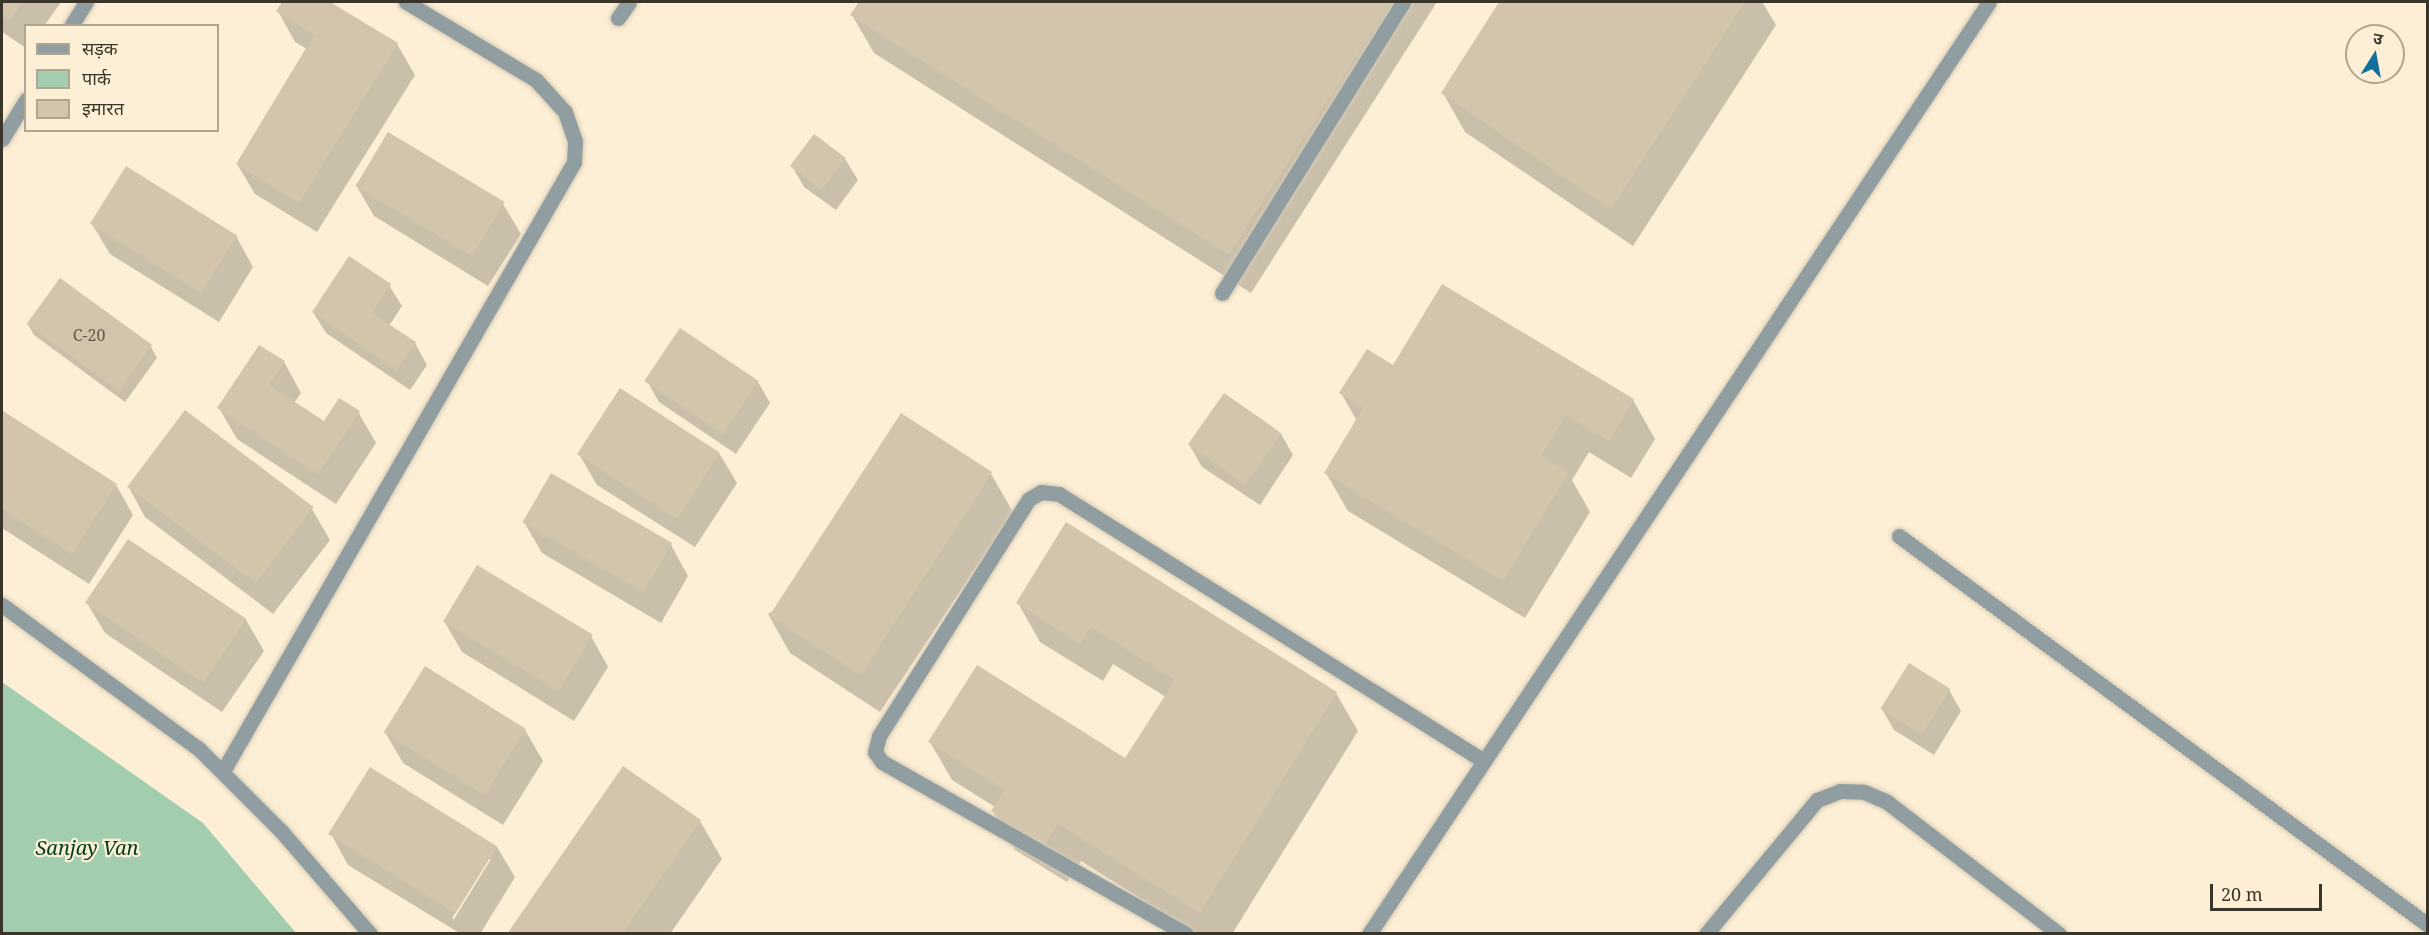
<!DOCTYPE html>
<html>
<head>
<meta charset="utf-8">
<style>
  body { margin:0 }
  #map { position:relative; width:2429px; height:935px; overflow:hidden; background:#fdefd5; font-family:"Noto Serif","Noto Sans Devanagari",serif }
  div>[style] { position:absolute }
  .green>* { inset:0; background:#a2cdaf }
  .shadow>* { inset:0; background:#0003 }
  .building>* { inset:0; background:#d3c5ac; transform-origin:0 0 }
  .roads { filter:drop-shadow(0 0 2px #d6cab3) drop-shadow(0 0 2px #d6cab3) }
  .lane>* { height:15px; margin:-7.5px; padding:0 7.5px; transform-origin:7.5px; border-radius:7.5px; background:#909ea2 }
  .street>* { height:15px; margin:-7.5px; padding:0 7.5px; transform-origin:7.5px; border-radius:7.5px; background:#909ea2 }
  span { translate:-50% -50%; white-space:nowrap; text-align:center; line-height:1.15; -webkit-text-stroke:4.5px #fdefd5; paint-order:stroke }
  .number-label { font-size:16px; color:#60594b }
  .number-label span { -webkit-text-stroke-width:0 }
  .park-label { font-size:20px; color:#004020; font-style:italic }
  .frame { position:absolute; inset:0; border:3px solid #3a352b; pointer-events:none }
  .legend { position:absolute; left:24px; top:24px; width:195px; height:108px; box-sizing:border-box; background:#fdefd5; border:2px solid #afa591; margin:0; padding:8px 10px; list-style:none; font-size:18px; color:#3a352b }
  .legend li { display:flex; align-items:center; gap:12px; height:30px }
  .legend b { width:30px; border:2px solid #afa591 }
  .north { position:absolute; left:2345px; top:24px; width:60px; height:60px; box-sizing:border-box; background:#fdefd5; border:2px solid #afa591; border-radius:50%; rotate:11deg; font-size:16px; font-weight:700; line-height:24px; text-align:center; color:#3a352b }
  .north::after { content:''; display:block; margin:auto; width:21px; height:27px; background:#12709e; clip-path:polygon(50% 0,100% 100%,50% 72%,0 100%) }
  .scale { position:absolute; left:2210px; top:884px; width:112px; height:27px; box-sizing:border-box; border:3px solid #3a352b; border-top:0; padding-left:8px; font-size:18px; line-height:21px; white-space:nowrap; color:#3a352b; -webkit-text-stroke:4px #fdefd5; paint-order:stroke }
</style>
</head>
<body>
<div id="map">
  <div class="green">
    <div style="clip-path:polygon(2px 682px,203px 823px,296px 933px,2px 933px)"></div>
  </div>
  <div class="shadow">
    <div style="clip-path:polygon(2px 2px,61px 2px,44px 26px,26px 26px,26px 48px,2px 32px)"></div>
    <div style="clip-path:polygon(284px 2px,327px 2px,397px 44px,415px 75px,317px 232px,255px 194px,237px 164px,307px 49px,295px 42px,278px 11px)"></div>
    <div style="clip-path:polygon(861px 2px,1437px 2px,1251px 293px,874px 53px,852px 15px)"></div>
    <div style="clip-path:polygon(1504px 2px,1762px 2px,1776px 25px,1633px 246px,1465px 132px,1443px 93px)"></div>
    <div style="clip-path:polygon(814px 136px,845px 159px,858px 180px,836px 210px,804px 187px,792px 166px)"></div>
    <div style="clip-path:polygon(356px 185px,503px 204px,521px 234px,488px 286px,374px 216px)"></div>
    <div style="clip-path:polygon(92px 224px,236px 236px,253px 267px,219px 322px,110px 254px)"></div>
    <div style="clip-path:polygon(60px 280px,151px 347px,157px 358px,125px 402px,34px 335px,28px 324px)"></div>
    <div style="clip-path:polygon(389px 285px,402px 306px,389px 326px,415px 343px,427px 365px,410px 390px,326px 333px,313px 312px)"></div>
    <div style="clip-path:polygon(1442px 286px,1633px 400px,1655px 439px,1631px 478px,1589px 452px,1572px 480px,1590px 512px,1525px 618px,1348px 511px,1326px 473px,1357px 421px,1341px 393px,1394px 367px)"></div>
    <div style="clip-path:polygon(284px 362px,301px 393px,294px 403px,324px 423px,358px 412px,376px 443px,336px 504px,237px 439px,219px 408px)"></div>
    <div style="clip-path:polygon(647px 381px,758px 382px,770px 403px,736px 454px,659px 402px)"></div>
    <div style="clip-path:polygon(3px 413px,116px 485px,133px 515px,89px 584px,2px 528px)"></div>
    <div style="clip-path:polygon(1281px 434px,1293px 455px,1260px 505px,1202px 467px,1190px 446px)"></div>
    <div style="clip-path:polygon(719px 453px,737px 483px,695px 547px,597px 485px,579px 454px)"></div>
    <div style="clip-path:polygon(991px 474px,1013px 512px,880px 712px,790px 653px,768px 614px)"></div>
    <div style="clip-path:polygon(128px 486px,312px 509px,330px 540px,273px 614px,145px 517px)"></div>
    <div style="clip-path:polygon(524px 522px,671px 545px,688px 576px,661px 623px,542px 553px)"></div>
    <div style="clip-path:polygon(129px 541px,246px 620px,264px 651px,222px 712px,105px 633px,87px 603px)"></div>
    <div style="clip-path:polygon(1018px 603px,1336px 693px,1358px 731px,1232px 934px,1196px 934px,1081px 861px,1067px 882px,1015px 850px,993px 811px,995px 807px,952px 780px,930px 742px,1126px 761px,1166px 697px,1113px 664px,1103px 681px,1040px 642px)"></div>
    <div style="clip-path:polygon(444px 621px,591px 636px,608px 667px,574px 721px,462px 652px)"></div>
    <div style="clip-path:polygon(1949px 690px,1961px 711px,1934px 755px,1894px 730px,1882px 709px)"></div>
    <div style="clip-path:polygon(525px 730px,543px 761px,503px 825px,403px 763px,385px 732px)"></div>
    <div style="clip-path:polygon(700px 821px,722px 859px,670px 934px,508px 934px)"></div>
    <div style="clip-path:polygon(evenodd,331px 834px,497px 847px,515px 877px,480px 934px,461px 934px,348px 865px,331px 834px,488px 859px,491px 859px,454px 919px,452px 918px,488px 859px)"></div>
  </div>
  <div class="building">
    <div style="clip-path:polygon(2px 2px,23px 2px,10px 20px,2px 14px)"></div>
    <div style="clip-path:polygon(282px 2px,330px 2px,398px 43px,299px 203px,236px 164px,314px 35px,276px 11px)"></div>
    <div style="clip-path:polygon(859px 2px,1391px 2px,1229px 255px,850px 15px)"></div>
    <div style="clip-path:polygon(1499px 2px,1745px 2px,1611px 209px,1441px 93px)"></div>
    <div style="left:388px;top:132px;width:136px;height:63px;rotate:31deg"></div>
    <div style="left:814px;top:134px;width:40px;height:40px;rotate:37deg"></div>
    <div style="left:126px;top:166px;width:131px;height:68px;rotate:32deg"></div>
    <div style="clip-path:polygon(349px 256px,391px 284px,372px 313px,416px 342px,397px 370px,312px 312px)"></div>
    <div style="left:60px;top:278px;width:114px;height:57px;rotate:36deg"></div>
    <div style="clip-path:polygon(1442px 284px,1634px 399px,1609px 441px,1566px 415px,1541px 456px,1569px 472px,1503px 581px,1324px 473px,1363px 408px,1339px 393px,1367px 349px,1393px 365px)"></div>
    <div style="left:680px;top:328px;width:95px;height:64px;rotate:34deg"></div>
    <div style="clip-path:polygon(259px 345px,285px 361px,269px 385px,324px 421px,339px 398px,360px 411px,318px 474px,217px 408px)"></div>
    <div style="left:620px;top:388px;width:119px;height:79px;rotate:33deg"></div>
    <div style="left:1224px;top:393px;width:70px;height:63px;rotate:35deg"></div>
    <div style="left:185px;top:410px;width:161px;height:96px;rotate:37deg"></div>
    <div style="clip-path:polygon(3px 411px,117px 484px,72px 554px,2px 509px)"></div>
    <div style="left:901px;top:413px;width:109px;height:242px;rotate:33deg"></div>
    <div style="left:551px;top:473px;width:140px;height:57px;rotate:30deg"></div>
    <div style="clip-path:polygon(1066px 522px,1337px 692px,1200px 913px,1058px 824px,1044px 845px,991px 811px,1005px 790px,928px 742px,977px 665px,1125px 758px,1175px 680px,1091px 627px,1080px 644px,1016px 603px)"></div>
    <div style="left:128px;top:539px;width:143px;height:77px;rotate:34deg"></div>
    <div style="left:477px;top:565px;width:135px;height:66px;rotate:31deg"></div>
    <div style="left:1909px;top:663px;width:49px;height:54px;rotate:32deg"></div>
    <div style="left:425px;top:666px;width:119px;height:78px;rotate:32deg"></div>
    <div style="clip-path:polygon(623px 766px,701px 820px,622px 934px,507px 934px)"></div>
    <div style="left:370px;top:767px;width:150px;height:79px;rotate:32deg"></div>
  </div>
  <div class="roads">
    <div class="lane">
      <div style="left:618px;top:18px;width:19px;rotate:-55deg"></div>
      <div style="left:1222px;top:293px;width:343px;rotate:-58.1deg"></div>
      <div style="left:1899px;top:536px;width:657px;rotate:36.33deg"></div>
      <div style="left:1186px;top:934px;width:349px;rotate:-150.5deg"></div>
      <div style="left:882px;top:762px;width:12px;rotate:-125deg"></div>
      <div style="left:875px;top:752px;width:16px;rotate:-76deg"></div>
      <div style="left:879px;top:736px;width:280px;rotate:-57.7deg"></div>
      <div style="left:1029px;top:499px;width:14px;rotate:-30deg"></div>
      <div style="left:1041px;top:492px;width:18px;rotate:6deg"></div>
      <div style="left:1059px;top:494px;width:502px;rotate:32.14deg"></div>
      <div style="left:1706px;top:934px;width:174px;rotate:-50.4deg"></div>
      <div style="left:1817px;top:800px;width:25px;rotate:-21deg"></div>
      <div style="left:1840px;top:791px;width:24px;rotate:2deg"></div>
      <div style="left:1864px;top:792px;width:25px;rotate:23deg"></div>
      <div style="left:1887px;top:802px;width:217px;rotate:37.5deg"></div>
    </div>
    <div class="street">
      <div style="left:71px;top:26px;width:28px;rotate:-58deg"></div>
      <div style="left:2px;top:139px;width:46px;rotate:-58.4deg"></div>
      <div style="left:2px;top:605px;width:244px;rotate:36.2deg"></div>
      <div style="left:199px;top:749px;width:117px;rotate:45deg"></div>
      <div style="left:282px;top:832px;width:135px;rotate:49.2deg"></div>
      <div style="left:223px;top:771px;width:703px;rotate:-60.04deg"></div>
      <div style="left:574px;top:162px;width:21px;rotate:-87deg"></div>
      <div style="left:575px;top:141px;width:31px;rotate:-109deg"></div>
      <div style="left:565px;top:112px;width:43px;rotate:-132.2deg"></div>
      <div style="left:536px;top:80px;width:152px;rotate:-149deg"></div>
      <div style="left:1369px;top:934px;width:1119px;rotate:-56.37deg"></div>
    </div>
  </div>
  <div class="number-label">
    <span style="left:89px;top:335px">C-20</span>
  </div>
  <div class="park-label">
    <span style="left:87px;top:847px">Sanjay Van</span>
  </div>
  <div class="frame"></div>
  <ul class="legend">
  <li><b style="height:8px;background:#909ea2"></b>सड़क</li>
  <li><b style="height:16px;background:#a2cdaf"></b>पार्क</li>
  <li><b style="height:16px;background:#d3c5ac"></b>इमारत</li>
  </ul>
  <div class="north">उ</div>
  <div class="scale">20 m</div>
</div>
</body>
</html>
